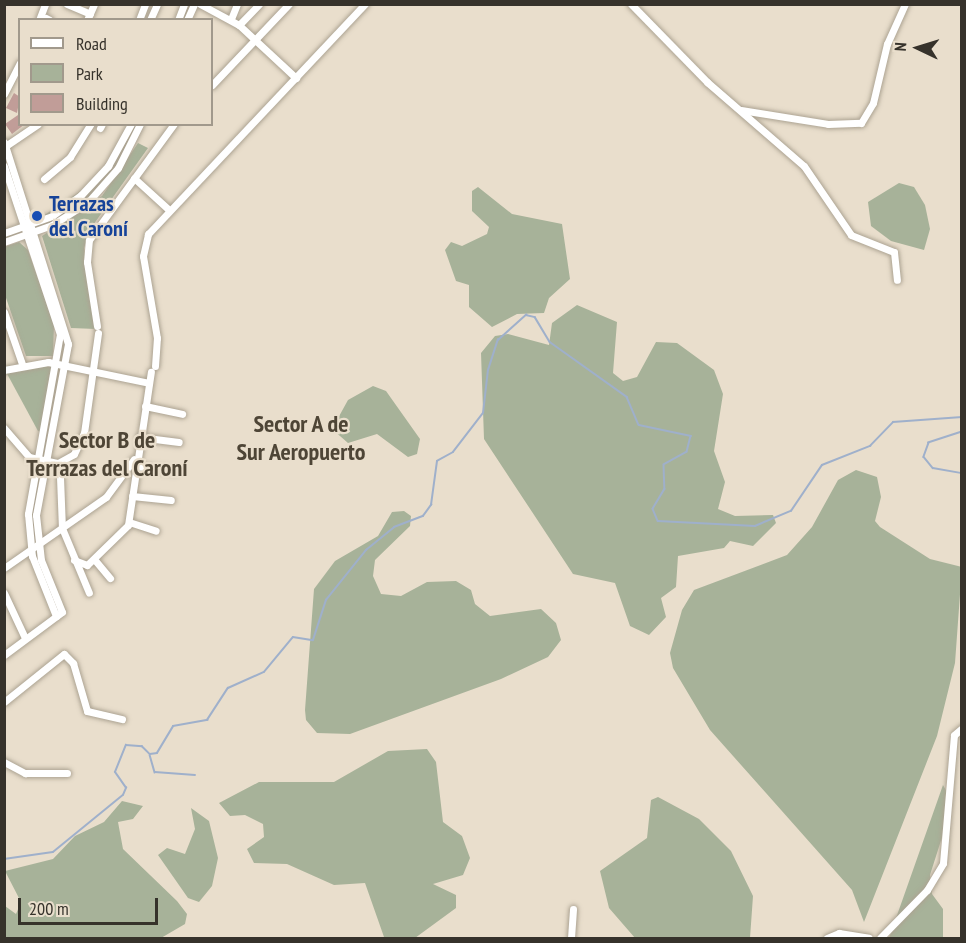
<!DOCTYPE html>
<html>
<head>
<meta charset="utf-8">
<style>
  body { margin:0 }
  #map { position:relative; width:966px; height:943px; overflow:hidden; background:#e9decc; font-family:"PT Sans Narrow",sans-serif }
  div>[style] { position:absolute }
  .green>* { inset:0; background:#a7b299 }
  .stream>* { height:1.5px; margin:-0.75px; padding:0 0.75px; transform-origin:0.75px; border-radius:0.75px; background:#9fb0cb }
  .building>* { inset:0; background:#c19d98 }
  .roads { filter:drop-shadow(0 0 2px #aca392) drop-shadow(0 0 2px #aca392) }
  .minor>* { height:7px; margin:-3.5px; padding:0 3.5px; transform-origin:3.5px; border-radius:3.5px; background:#fff }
  .dots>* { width:16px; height:16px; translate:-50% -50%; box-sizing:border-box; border:3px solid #e9decc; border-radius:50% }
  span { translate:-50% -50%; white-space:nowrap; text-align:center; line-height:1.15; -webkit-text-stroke:4.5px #e9decc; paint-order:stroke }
  .transit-label { font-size:22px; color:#164399; font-weight:700 }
  .left { translate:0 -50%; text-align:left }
  .neighbourhood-label { font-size:24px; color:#4e4536; font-weight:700 }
  .frame { position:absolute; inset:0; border:6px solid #36322b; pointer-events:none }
  .legend { position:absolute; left:18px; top:18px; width:195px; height:108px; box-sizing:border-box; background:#e9decc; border:2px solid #a1998c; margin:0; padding:8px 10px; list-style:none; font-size:18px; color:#36322b }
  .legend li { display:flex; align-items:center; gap:12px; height:30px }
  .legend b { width:30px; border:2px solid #a1998c }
  .north { position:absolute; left:888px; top:18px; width:60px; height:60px; -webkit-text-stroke:4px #e9decc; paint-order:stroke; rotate:274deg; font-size:16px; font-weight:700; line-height:24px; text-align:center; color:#36322b }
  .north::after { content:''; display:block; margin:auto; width:21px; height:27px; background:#36322b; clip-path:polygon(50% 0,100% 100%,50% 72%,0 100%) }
  .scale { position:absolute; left:18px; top:898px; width:140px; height:27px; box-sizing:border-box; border:3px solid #36322b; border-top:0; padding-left:8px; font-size:18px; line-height:21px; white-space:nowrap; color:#36322b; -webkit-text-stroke:4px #e9decc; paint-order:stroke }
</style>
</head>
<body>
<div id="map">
  <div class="green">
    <div style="clip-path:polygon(131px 125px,140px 125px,128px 150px,88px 202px,34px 232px,31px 224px,96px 181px)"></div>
    <div style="clip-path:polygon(138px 143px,148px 148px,91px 228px,84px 248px,96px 329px,71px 328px,42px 236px,102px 196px)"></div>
    <div style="clip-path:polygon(899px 183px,914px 187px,925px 205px,930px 229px,924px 250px,891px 241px,871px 226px,868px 202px)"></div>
    <div style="clip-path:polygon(478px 187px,512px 214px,562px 224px,570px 279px,549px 298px,544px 313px,517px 314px,492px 327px,469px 307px,469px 285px,456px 281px,445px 250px,451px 242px,462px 246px,487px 234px,489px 227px,472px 211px,472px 191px)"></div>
    <div style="clip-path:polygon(19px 242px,28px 250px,54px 325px,53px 356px,26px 356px,5px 295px,4px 247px)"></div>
    <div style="clip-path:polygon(577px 305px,617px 322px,613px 373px,623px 381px,637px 377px,656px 342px,677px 343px,714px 370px,723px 394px,714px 451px,725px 482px,718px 509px,735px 516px,773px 515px,776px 523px,753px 546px,730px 541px,724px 548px,678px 556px,676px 587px,661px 598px,666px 617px,649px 635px,630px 626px,615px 583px,573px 574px,484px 439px,481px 353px,495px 336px,508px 334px,549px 345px,552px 323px)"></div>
    <div style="clip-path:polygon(58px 363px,43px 433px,38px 431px,5px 370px)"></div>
    <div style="clip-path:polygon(373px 386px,386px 391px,420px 439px,417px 454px,408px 457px,377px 434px,348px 443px,332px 429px,348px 400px)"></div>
    <div style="clip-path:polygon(856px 470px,877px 477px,881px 497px,875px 521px,880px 527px,930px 559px,962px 567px,955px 663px,937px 736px,864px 922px,852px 890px,710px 730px,673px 668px,670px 653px,682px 610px,694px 590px,787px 555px,812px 527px,838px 480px)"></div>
    <div style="clip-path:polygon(404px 511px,411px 516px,410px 526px,375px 560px,373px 576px,381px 594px,401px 596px,427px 582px,456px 581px,471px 590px,475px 604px,490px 616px,541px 609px,556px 623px,561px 640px,548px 657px,501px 679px,350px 734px,317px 733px,306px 720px,305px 710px,314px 589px,335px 561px,378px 536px,392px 512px)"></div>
    <div style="clip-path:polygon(427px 749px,436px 762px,443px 822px,462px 836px,470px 858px,463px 875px,433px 884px,456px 895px,456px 908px,415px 938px,384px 937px,365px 883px,334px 885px,287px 864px,254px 863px,247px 849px,264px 837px,263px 824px,245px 815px,230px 816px,219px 803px,259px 782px,334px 782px,388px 751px)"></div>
    <div style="clip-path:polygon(943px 785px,948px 794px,945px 828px,930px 875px,932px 894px,943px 909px,943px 938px,889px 938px)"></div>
    <div style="clip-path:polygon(658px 797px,699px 819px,731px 851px,753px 896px,750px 938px,635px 938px,609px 908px,600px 871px,647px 838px,651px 800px)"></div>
    <div style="clip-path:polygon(122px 801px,143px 806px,133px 819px,118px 822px,123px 849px,177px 901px,187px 914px,185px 924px,161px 938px,5px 938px,5px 906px,16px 914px,21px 902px,5px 871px,53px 859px,75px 836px,104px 822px)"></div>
    <div style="clip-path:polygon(191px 808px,209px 821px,218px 858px,212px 886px,199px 902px,188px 898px,158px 855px,167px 848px,185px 854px,195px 829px)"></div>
  </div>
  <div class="stream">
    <div style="left:962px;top:432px;width:35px;rotate:162deg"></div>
    <div style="left:929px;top:443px;width:15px;rotate:110deg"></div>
    <div style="left:924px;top:457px;width:14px;rotate:51deg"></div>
    <div style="left:933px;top:468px;width:29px;rotate:10deg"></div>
    <div style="left:150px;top:754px;width:7px;rotate:-8deg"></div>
    <div style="left:157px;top:753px;width:31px;rotate:-59deg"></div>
    <div style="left:173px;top:726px;width:35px;rotate:-10deg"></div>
    <div style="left:207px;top:720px;width:38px;rotate:-57deg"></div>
    <div style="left:228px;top:688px;width:39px;rotate:-24deg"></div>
    <div style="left:264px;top:672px;width:45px;rotate:-50.4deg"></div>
    <div style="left:293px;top:637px;width:20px;rotate:9deg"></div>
    <div style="left:313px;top:640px;width:42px;rotate:-72deg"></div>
    <div style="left:326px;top:600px;width:64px;rotate:-51.3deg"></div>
    <div style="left:366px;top:550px;width:36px;rotate:-39deg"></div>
    <div style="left:394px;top:527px;width:31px;rotate:-21deg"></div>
    <div style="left:423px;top:516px;width:14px;rotate:-54deg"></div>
    <div style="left:431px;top:505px;width:44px;rotate:-82.2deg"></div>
    <div style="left:437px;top:461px;width:18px;rotate:-29deg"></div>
    <div style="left:453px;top:452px;width:49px;rotate:-52.4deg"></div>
    <div style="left:483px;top:413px;width:43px;rotate:-83.4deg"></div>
    <div style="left:488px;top:370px;width:32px;rotate:-72deg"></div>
    <div style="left:498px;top:340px;width:38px;rotate:-42deg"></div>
    <div style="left:526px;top:315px;width:9px;rotate:13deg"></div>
    <div style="left:535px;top:317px;width:29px;rotate:59deg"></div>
    <div style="left:550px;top:342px;width:95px;rotate:35.5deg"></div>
    <div style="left:627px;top:397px;width:30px;rotate:67deg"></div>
    <div style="left:639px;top:425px;width:53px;rotate:11.9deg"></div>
    <div style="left:691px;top:436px;width:16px;rotate:104deg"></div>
    <div style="left:687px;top:452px;width:26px;rotate:151deg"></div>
    <div style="left:664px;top:465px;width:24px;rotate:88deg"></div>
    <div style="left:665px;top:489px;width:23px;rotate:121deg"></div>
    <div style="left:653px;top:509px;width:13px;rotate:67deg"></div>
    <div style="left:658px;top:521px;width:97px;rotate:3deg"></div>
    <div style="left:755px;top:526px;width:39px;rotate:-23deg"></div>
    <div style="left:791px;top:511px;width:55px;rotate:-56deg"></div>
    <div style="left:822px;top:465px;width:52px;rotate:-21.6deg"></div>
    <div style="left:870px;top:446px;width:33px;rotate:-46deg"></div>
    <div style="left:893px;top:422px;width:69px;rotate:-4.1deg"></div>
    <div style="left:150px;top:755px;width:18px;rotate:74deg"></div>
    <div style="left:155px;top:772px;width:40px;rotate:4.3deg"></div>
    <div style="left:4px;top:859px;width:49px;rotate:-8.1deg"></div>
    <div style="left:53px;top:852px;width:90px;rotate:-39.2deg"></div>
    <div style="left:123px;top:795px;width:8px;rotate:-67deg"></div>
    <div style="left:126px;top:788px;width:19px;rotate:-125deg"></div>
    <div style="left:115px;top:772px;width:29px;rotate:-68deg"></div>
    <div style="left:126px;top:745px;width:16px;rotate:4deg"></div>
    <div style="left:142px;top:746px;width:10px;rotate:45deg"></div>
  </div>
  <div class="building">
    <div style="clip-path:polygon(14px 93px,20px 97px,17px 113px,6px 108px)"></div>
    <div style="clip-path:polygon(18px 115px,20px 124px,25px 124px,12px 134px,5px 124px)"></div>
  </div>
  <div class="roads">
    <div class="minor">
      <div style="left:67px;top:4px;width:25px;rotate:23deg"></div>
      <div style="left:200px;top:4px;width:44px;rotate:28.3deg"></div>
      <div style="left:239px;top:25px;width:78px;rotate:42.9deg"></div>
      <div style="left:631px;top:4px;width:109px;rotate:45.7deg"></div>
      <div style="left:707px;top:82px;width:128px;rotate:40.9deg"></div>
      <div style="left:804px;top:166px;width:83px;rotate:55.7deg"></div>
      <div style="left:851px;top:235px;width:46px;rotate:21.6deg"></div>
      <div style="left:894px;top:252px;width:28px;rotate:84deg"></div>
      <div style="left:46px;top:18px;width:4px;rotate:27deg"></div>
      <div style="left:231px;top:19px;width:16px;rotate:-68deg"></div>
      <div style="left:39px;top:20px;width:17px;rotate:-69deg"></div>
      <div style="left:87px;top:20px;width:17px;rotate:-66deg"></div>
      <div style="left:139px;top:20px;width:17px;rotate:-69deg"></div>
      <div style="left:150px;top:20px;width:17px;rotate:-66deg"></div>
      <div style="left:178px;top:20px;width:17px;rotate:-69deg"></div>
      <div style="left:187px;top:20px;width:17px;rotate:-66deg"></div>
      <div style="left:239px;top:25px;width:29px;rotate:-46deg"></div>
      <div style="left:212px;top:85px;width:112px;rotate:-46.5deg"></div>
      <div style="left:4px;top:94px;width:35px;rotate:-63deg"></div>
      <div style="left:741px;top:110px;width:88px;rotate:9.1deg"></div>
      <div style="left:828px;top:124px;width:33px;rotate:-2deg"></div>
      <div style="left:861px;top:123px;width:23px;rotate:-59deg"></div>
      <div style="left:873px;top:103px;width:61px;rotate:-76.7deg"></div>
      <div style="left:887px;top:44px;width:44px;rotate:-65.8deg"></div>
      <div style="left:100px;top:128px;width:4px;rotate:-63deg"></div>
      <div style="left:4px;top:142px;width:212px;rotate:72.4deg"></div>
      <div style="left:68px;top:344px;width:174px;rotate:100.6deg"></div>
      <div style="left:36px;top:515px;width:45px;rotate:83.7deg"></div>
      <div style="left:41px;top:560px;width:56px;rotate:68deg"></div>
      <div style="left:62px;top:612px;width:72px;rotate:143.4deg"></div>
      <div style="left:4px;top:147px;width:41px;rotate:-34.1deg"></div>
      <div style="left:4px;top:166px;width:177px;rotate:71.6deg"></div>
      <div style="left:60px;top:334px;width:183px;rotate:100.1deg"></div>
      <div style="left:28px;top:514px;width:42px;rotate:84.6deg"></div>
      <div style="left:32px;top:556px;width:65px;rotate:68.2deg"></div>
      <div style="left:134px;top:178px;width:47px;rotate:42.4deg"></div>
      <div style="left:44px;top:179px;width:34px;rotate:-40deg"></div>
      <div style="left:70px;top:157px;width:39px;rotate:-58deg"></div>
      <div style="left:4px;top:233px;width:51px;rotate:-19.5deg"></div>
      <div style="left:52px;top:216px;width:36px;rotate:-36deg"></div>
      <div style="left:81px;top:195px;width:40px;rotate:-47deg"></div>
      <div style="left:108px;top:166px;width:48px;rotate:-61.3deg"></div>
      <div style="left:4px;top:242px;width:51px;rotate:-19.5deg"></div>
      <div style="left:52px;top:225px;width:43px;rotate:-32.6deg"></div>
      <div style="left:88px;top:202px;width:45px;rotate:-48.6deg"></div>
      <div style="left:118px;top:168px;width:49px;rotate:-63.4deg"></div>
      <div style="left:4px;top:312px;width:55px;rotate:70.9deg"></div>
      <div style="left:97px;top:326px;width:65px;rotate:-98.9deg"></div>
      <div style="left:87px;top:262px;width:22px;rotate:-85deg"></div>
      <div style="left:89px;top:240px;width:144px;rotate:-53.8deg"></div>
      <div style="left:155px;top:366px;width:28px;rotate:-86deg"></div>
      <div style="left:157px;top:338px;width:83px;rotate:-99.7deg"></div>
      <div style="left:143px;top:256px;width:23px;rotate:-77deg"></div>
      <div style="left:148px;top:234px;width:316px;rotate:-46.7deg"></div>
      <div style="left:4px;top:370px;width:45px;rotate:-10.3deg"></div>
      <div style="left:48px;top:362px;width:103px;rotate:11.7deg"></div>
      <div style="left:145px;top:406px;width:38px;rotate:12deg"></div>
      <div style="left:4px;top:428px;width:38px;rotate:49deg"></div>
      <div style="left:29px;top:457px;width:30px;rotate:12deg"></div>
      <div style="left:58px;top:463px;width:18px;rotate:-29deg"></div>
      <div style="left:74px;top:454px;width:23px;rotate:-65deg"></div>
      <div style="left:84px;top:433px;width:101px;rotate:-82deg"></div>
      <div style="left:139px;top:437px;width:40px;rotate:7.1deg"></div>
      <div style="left:136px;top:466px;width:39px;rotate:7deg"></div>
      <div style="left:60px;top:477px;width:51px;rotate:87.8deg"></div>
      <div style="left:62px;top:528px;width:70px;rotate:67.4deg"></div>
      <div style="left:132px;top:496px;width:39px;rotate:6deg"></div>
      <div style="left:129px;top:522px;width:28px;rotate:18deg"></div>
      <div style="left:94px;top:559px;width:25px;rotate:50deg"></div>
      <div style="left:74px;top:560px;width:14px;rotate:21deg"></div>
      <div style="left:87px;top:565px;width:57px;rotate:-44.3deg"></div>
      <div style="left:128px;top:525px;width:155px;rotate:-81.5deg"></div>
      <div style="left:4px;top:568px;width:124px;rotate:-34.8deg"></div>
      <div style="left:106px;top:497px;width:47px;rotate:-53.6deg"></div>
      <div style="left:4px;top:593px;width:50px;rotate:65deg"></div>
      <div style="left:4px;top:702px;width:77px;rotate:-38.7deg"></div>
      <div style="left:64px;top:654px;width:13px;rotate:45deg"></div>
      <div style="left:73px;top:663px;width:50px;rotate:73.7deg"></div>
      <div style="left:87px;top:711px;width:36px;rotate:13deg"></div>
      <div style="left:4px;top:762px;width:24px;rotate:28deg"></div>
      <div style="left:25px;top:773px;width:42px"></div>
      <div style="left:571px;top:938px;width:29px;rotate:-86deg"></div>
      <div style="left:827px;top:938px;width:13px;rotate:-23deg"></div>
      <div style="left:839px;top:933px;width:30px;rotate:9deg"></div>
      <div style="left:880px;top:938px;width:67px;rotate:-45.6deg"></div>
      <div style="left:927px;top:890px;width:31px;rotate:-59deg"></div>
      <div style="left:943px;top:863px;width:128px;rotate:-85.1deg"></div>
      <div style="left:954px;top:735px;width:11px;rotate:-41deg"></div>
    </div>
  </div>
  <div class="dots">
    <div style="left:37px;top:216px;background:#1a4fb4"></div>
  </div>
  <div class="transit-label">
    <span class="left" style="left:49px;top:216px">Terrazas<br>del Caroní</span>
  </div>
  <div class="neighbourhood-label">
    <span style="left:301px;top:438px">Sector A de<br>Sur Aeropuerto</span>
    <span style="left:107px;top:454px">Sector B de<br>Terrazas del Caroní</span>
  </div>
  <div class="frame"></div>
  <ul class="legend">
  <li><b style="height:8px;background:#fff"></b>Road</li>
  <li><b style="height:16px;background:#a7b299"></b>Park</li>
  <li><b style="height:16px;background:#c19d98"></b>Building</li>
  </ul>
  <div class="north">N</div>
  <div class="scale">200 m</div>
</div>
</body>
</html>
